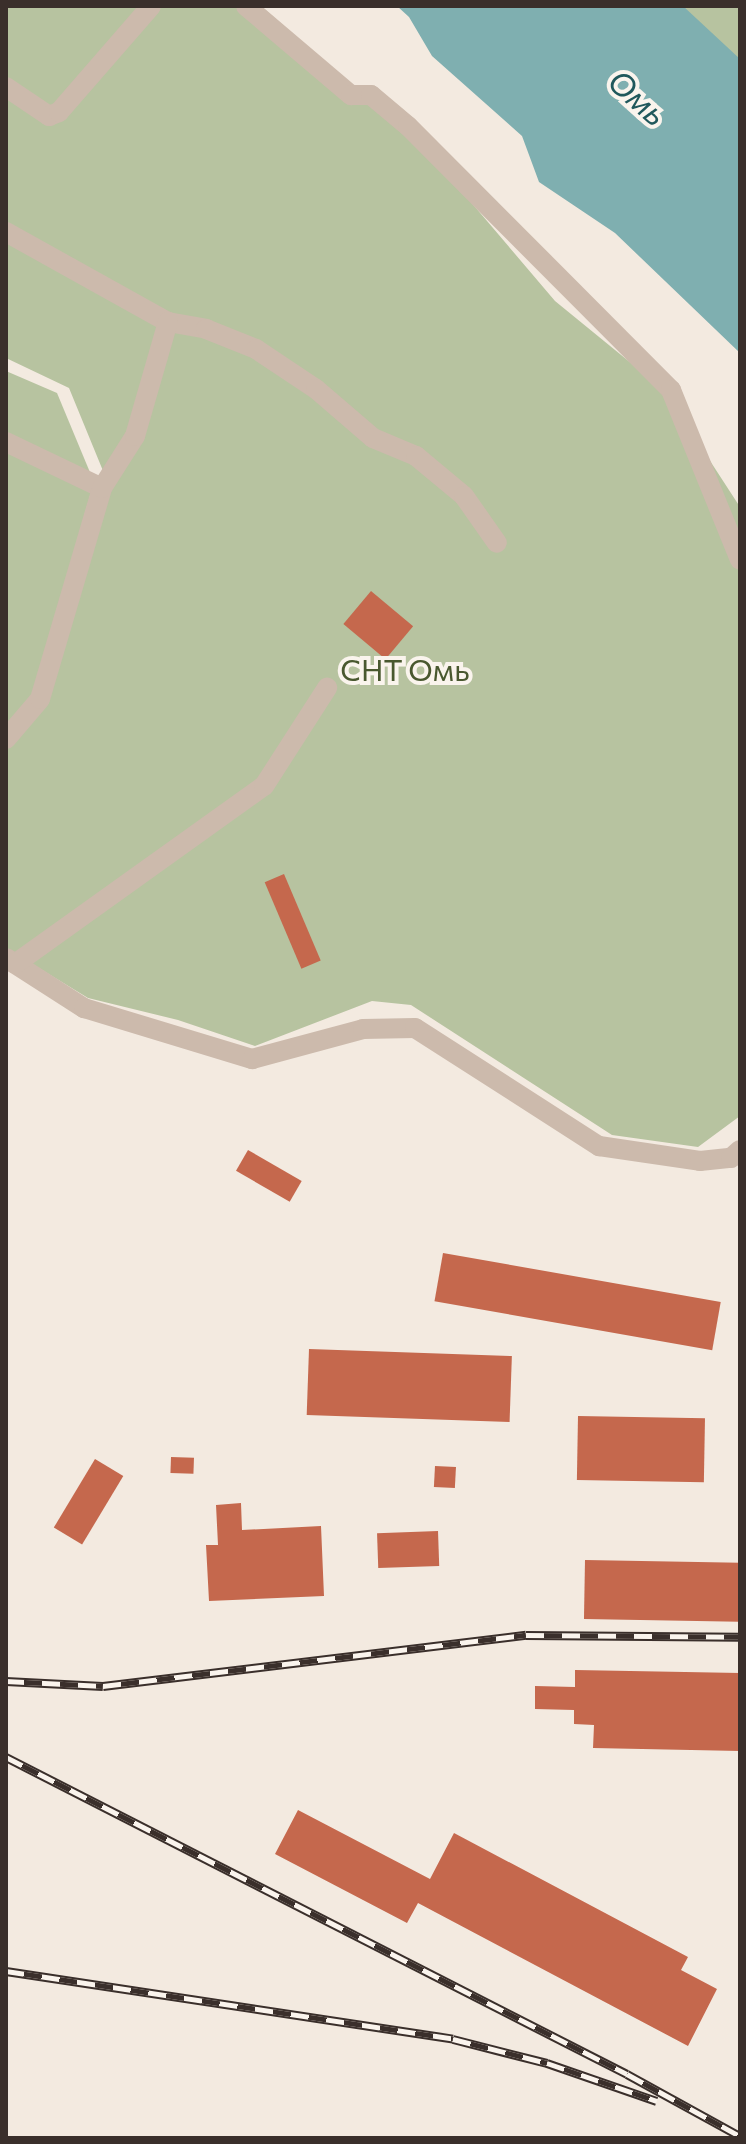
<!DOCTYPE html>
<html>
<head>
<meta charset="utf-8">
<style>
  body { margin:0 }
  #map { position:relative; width:746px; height:2144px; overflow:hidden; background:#f3eae0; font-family:Commissioner,sans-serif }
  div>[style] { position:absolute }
  .green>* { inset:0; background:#b7c3a0 }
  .water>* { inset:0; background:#7fafb0 }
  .building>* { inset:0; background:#c5684d; transform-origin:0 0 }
  .minor>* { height:20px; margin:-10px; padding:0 10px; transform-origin:10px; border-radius:10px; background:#ccbaac }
  .rail>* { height:9px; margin-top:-4.5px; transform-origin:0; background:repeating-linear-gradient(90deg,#faf4ed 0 18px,#3a2f2b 0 36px); box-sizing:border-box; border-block:2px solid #3a2f2b }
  span { translate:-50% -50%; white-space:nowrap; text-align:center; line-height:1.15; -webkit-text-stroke:8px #faf4ed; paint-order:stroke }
  .park-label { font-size:30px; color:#49582f }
  .water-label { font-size:32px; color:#20585c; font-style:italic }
  .frame { position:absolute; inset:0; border:8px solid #3a2f2b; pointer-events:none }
</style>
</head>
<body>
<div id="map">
  <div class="green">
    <div style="clip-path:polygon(6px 6px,261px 6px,430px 154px,555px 301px,664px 390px,740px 507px,740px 1116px,698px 1147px,612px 1135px,411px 1005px,372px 1001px,255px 1046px,178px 1020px,88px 998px,6px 948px,6px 750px,44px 701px,108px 483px,69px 388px,6px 358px)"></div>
    <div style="clip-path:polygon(661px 6px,740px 6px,740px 79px)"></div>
    <div style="clip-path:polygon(6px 371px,57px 393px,94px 482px,31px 700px,6px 732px)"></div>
  </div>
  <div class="water">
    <div style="clip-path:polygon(397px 6px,683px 6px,740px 59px,740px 353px,615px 233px,539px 182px,522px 136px,432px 56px,409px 17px)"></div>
  </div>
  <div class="building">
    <div style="left:371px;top:591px;width:55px;height:43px;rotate:40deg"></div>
    <div style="left:284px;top:874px;width:94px;height:21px;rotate:67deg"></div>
    <div style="left:248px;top:1150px;width:62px;height:24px;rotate:30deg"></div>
    <div style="left:443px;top:1253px;width:282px;height:49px;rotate:10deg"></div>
    <div style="left:309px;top:1349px;width:203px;height:66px;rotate:2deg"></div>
    <div style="left:578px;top:1416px;width:127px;height:64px;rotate:1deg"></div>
    <div style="left:171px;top:1457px;width:23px;height:16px;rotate:2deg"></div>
    <div style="left:95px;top:1459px;width:33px;height:80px;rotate:31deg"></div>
    <div style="left:435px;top:1466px;width:21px;height:21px;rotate:3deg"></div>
    <div style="clip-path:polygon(241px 1503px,242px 1530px,321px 1526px,324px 1596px,209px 1601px,206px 1545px,218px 1545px,216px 1505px)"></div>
    <div style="left:438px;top:1531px;width:35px;height:61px;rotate:88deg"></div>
    <div style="left:585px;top:1560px;width:155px;height:59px;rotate:1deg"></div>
    <div style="clip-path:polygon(575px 1670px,740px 1673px,740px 1751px,593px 1748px,594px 1725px,574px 1724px,574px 1710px,535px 1709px,535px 1686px,575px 1687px)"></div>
    <div style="clip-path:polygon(298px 1810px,430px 1879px,454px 1833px,688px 1957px,681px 1970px,717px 1989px,688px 2046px,418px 1903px,407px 1923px,275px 1854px)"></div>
  </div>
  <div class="minor">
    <div style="left:246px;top:6px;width:138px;rotate:40.3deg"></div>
    <div style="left:351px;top:95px;width:20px"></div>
    <div style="left:371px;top:95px;width:48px;rotate:40deg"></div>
    <div style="left:408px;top:126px;width:373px;rotate:45.1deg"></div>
    <div style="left:671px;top:390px;width:183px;rotate:67.9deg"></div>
    <div style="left:6px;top:87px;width:52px;rotate:34deg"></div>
    <div style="left:49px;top:116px;width:11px;rotate:-22deg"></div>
    <div style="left:59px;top:112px;width:140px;rotate:-49deg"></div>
    <div style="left:6px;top:232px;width:185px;rotate:29.1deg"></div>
    <div style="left:168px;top:322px;width:39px;rotate:10deg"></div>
    <div style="left:206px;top:329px;width:54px;rotate:21.8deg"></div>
    <div style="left:256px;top:349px;width:72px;rotate:33.7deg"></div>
    <div style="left:316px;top:389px;width:75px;rotate:40.7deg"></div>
    <div style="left:373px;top:438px;width:47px;rotate:22.7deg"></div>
    <div style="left:416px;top:456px;width:62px;rotate:39.8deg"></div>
    <div style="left:464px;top:496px;width:57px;rotate:54.9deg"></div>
    <div style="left:6px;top:442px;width:106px;rotate:25.6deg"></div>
    <div style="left:6px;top:739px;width:52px;rotate:-49.6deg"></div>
    <div style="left:40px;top:699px;width:220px;rotate:-73.6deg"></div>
    <div style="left:102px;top:488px;width:62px;rotate:-57.6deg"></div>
    <div style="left:135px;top:436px;width:119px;rotate:-73.9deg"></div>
    <div style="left:6px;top:958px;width:93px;rotate:32.7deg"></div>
    <div style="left:84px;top:1008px;width:176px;rotate:16.9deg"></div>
    <div style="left:252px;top:1059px;width:115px;rotate:-15.1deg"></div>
    <div style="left:363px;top:1029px;width:52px;rotate:-1.1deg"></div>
    <div style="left:415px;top:1028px;width:219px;rotate:32.7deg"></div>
    <div style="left:599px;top:1146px;width:102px;rotate:8.4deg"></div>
    <div style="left:700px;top:1161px;width:31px;rotate:-6deg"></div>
    <div style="left:731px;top:1158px;width:12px;rotate:-42deg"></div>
    <div style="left:15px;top:964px;width:306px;rotate:-35.6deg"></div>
    <div style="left:264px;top:786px;width:117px;rotate:-57.3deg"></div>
  </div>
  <div class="rail">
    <div style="left:6px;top:1681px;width:97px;rotate:3deg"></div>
    <div style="left:103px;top:1686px;width:426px;rotate:-6.9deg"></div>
    <div style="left:526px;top:1635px;width:214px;rotate:0.5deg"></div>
    <div style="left:6px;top:1757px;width:697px;rotate:27.04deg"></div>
    <div style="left:627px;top:2074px;width:129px;rotate:28.8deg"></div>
    <div style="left:6px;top:1971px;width:452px;rotate:8.6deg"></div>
    <div style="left:453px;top:2039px;width:97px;rotate:14.3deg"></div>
    <div style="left:547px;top:2063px;width:116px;rotate:19.1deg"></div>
  </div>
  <div class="park-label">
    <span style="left:405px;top:669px">СНТ Омь</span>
  </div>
  <div class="water-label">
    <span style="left:638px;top:97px;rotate:42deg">Омь</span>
  </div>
  <div class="frame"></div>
</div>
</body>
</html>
